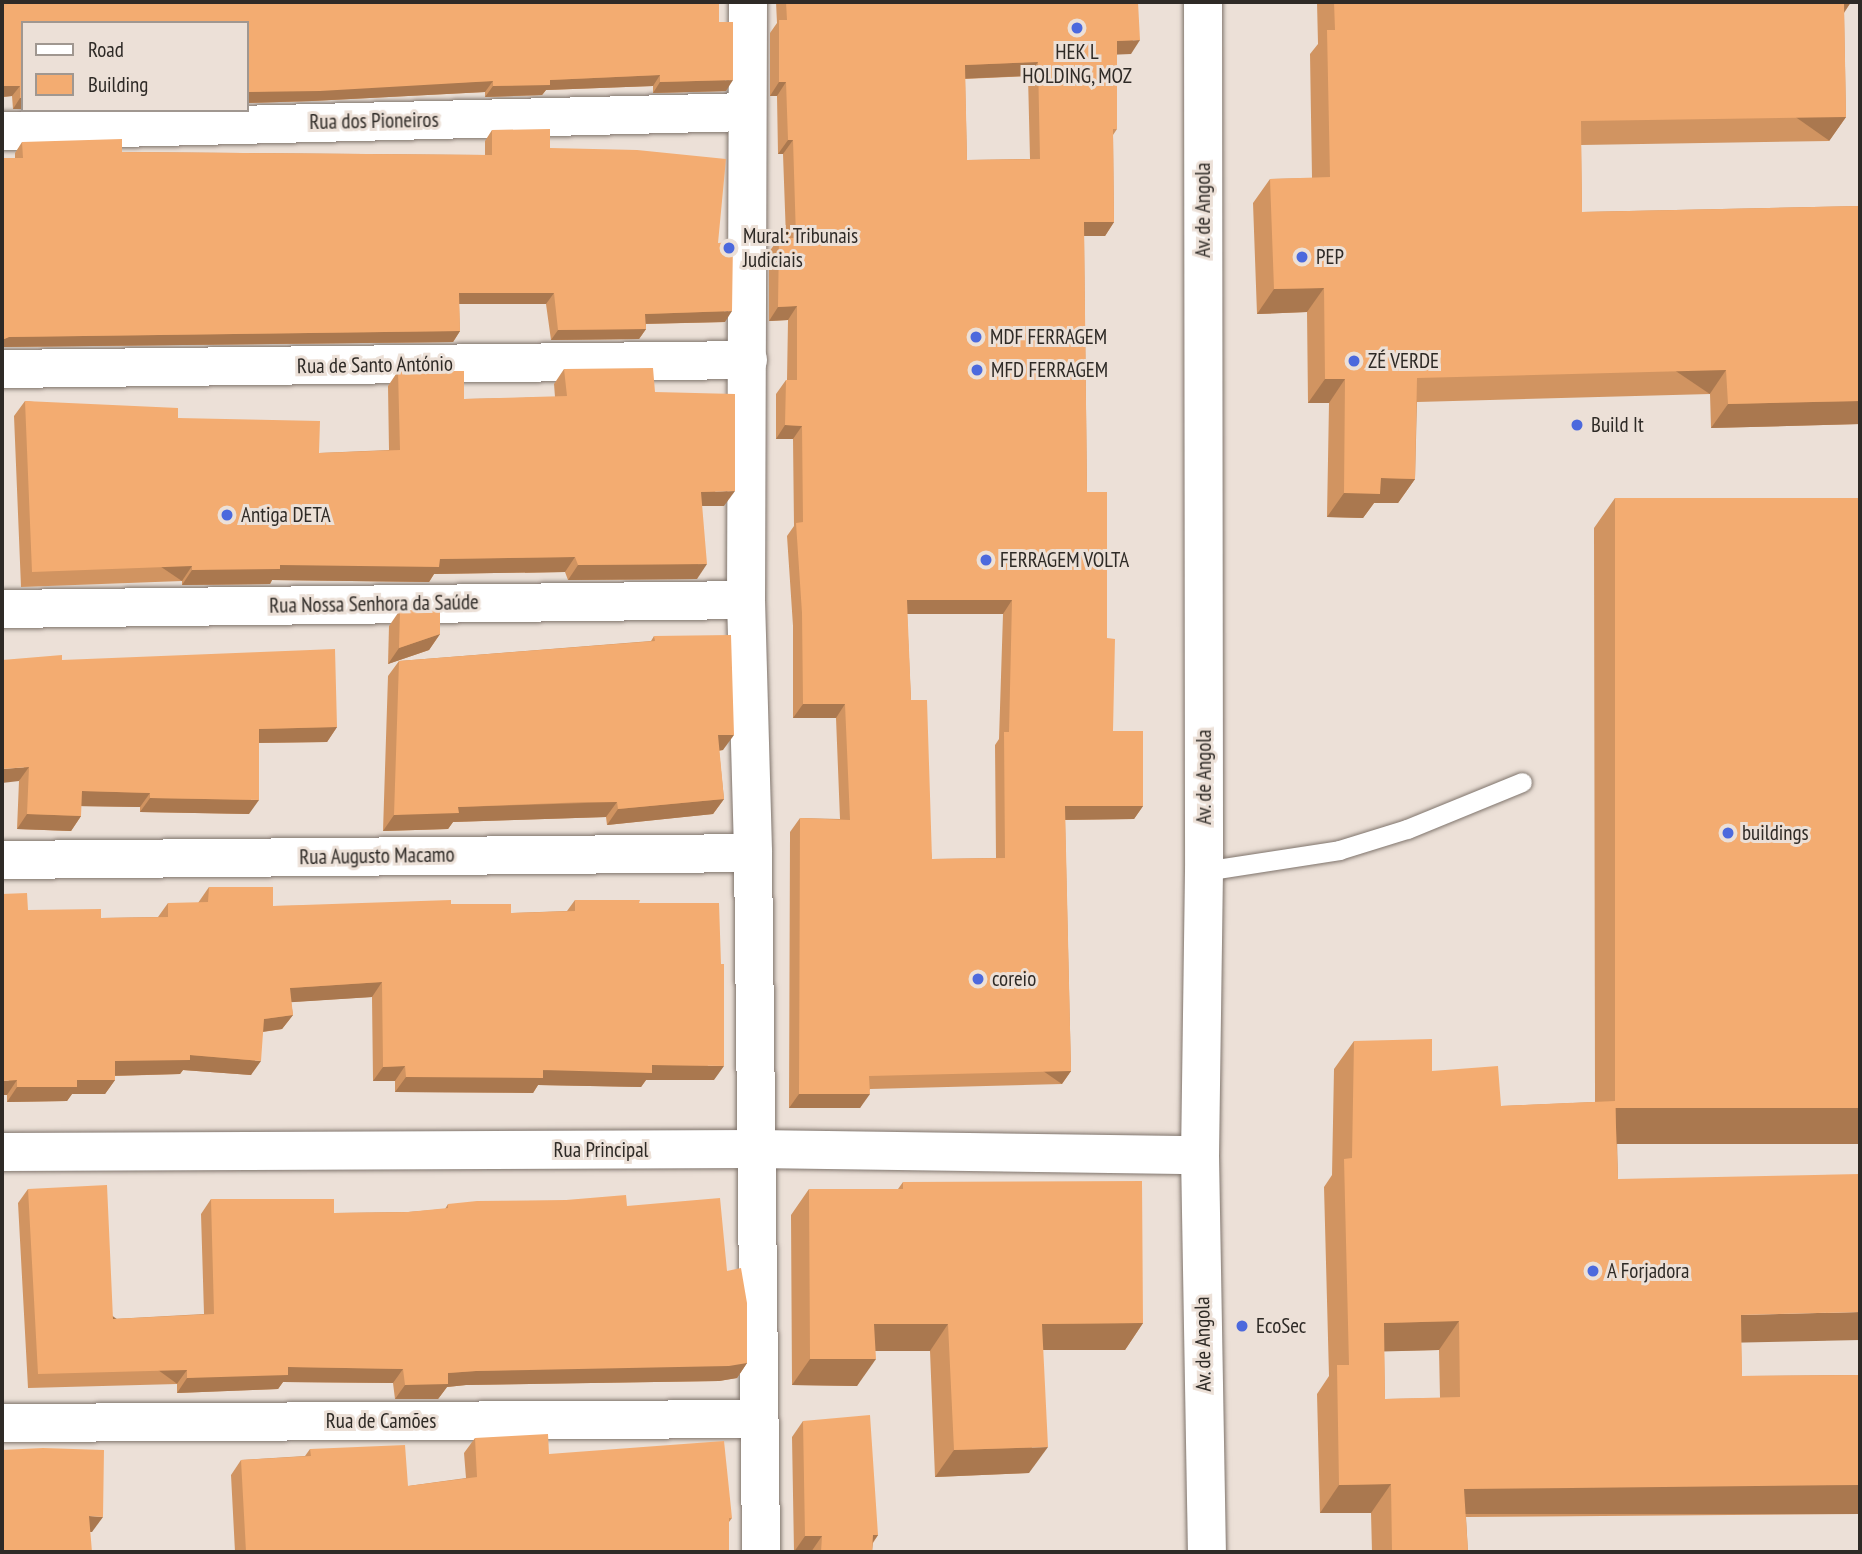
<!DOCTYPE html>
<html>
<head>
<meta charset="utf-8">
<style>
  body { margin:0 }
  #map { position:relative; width:1862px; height:1554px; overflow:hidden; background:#ece0d7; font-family:"PT Sans Narrow",sans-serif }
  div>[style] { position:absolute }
  .roads { filter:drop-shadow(0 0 2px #7f746c) drop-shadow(0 0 2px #7f746c) }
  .lane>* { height:19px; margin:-9.5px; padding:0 9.5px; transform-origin:9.5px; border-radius:9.5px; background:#fff }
  .street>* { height:38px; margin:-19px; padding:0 19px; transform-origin:19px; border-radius:19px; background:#fff }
  .secondary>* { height:38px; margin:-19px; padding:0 19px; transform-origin:19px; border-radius:19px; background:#fff }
  .wall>* { inset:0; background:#d19461 }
  .shaded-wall>* { inset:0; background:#aa784f; transform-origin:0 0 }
  .building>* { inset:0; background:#f3ac71; transform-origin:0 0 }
  .dots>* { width:19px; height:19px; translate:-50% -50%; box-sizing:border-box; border:4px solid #ece0d7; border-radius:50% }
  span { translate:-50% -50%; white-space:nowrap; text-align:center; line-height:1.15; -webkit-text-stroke:6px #ece0d7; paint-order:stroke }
  .poi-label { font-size:21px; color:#2e2a26 }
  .left { translate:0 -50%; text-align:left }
  .street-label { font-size:21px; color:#2e2a26 }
  .frame { position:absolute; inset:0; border:4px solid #2e2a26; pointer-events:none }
  .legend { position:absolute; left:21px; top:21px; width:228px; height:91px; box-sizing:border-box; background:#ece0d7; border:2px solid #a09790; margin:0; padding:9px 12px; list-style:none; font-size:21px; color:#2e2a26 }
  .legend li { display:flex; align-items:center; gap:14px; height:35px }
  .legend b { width:35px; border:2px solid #a09790 }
</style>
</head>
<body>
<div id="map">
  <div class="roads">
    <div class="lane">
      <div style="left:1204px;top:871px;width:137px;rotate:-8.8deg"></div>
      <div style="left:1339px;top:850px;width:71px;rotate:-17.2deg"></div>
      <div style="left:1407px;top:829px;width:124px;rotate:-22.2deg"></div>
    </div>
    <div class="street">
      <div style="left:748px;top:2px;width:598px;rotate:90.19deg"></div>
      <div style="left:746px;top:600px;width:253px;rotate:88.4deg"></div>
      <div style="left:753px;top:853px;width:699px;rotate:89.34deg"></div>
      <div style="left:2px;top:131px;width:745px;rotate:-1.46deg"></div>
      <div style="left:2px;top:369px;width:746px;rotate:-0.69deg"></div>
      <div style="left:2px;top:609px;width:744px;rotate:-0.69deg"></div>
      <div style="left:2px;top:860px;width:751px;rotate:-0.53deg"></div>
      <div style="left:2px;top:1152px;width:754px;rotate:-0.23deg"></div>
      <div style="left:756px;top:1149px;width:444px;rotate:0.8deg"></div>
      <div style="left:2px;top:1423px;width:757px;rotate:-0.3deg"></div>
    </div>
    <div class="secondary">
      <div style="left:1203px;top:2px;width:869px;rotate:89.93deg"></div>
      <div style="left:1204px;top:871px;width:284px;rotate:90.8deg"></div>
      <div style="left:1200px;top:1155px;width:397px;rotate:89deg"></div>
    </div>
  </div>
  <div class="wall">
    <div style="clip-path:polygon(2px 2px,719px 22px,726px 91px,653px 93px,653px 86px,546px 90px,542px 95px,485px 97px,485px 92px,312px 101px,247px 103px,247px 23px,23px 109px,13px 109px,12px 96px,2px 97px)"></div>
    <div style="clip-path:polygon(evenodd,776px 2px,1138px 2px,1131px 54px,1117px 54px,1117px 129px,1113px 135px,1114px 222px,1105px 236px,1084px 236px,1087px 492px,1107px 638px,1113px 731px,1143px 806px,1134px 819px,1065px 820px,1071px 1071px,1062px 1084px,870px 1089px,860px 1108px,789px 1108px,790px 832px,800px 818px,840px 819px,836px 718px,793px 718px,793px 626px,787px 536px,794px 526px,793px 439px,776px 439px,776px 394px,786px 380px,787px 380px,788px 320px,769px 321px,769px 252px,779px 238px,786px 238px,783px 154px,778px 154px,777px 96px,770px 96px,770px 33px,777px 23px,776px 2px,1028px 76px,1030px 159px,967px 160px,965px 79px,1028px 76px,776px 2px,907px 614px,1003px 614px,999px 739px,995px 745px,996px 858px,932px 859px,911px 700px,907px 614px)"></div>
    <div style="clip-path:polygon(1317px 2px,1851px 2px,1844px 13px,1846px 117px,1829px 141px,1581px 145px,1582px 212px,1860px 206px,1860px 424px,1711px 428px,1710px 394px,1417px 402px,1415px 479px,1398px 503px,1374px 503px,1363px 518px,1327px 517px,1329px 403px,1308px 403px,1307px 312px,1257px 314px,1253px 203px,1270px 179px,1312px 178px,1310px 54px,1318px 44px)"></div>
    <div style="clip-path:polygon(492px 130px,550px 148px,718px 243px,725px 322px,646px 324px,646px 329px,639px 339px,551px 340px,546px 304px,459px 304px,460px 331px,453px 342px,2px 347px,2px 158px,15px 158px,15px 153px,22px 142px,122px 152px,485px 155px,485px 141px)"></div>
    <div style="clip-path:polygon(564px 369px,655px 392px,724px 506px,702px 506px,697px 579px,568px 580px,565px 572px,434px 574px,429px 582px,272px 580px,270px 584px,182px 585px,182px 581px,21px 587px,14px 416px,25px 401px,178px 418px,319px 453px,389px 450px,388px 386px,398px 371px,464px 399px,555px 397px,554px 384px)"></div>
    <div style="clip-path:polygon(evenodd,1615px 498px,1860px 1138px,1617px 1138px,1618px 1179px,1741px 1343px,1742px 1376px,1860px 1375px,1860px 1514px,1466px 1517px,1468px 1552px,1372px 1552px,1371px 1513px,1320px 1513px,1317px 1394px,1329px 1376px,1324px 1187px,1332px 1175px,1334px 1069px,1354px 1041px,1432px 1071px,1501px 1106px,1595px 1102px,1594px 528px,1615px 498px,1439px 1350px,1440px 1398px,1385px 1399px,1384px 1351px,1439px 1350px)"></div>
    <div style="clip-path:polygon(400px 610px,440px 634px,429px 650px,388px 664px,389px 626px)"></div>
    <div style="clip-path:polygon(654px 636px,723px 750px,719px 751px,724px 799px,713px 814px,607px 825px,606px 817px,576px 818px,453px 822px,448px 829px,383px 831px,388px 676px,399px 661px,651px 641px)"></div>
    <div style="clip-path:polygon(62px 660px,337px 727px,327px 742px,259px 743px,249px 814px,140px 812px,140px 807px,81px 806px,81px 816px,71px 831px,17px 829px,19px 781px)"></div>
    <div style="clip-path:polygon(209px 887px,273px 906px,451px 904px,511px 913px,567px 911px,575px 900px,639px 903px,714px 1080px,646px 1080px,641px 1087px,538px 1085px,533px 1093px,395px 1092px,395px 1081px,373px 1081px,372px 997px,291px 1002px,293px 1015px,282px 1029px,263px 1032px,251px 1075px,183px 1070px,180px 1074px,115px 1076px,115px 1080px,105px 1094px,72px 1094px,67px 1101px,7px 1102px,7px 1095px,28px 910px,101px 918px,158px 917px,168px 903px,198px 903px)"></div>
    <div style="clip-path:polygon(903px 1182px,1143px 1323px,1125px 1350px,1043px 1350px,1029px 1473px,935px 1477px,930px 1351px,875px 1351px,857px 1386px,792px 1385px,791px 1215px,809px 1189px,898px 1189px)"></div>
    <div style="clip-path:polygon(28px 1189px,113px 1319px,204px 1314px,201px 1214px,211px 1199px,334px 1213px,408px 1212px,445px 1209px,448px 1204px,627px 1206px,727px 1271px,747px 1363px,737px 1378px,719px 1381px,466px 1385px,447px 1387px,438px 1399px,395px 1399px,393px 1383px,283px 1382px,278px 1389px,177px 1393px,177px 1384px,28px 1388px,18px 1203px)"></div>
    <div style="clip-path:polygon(803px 1421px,878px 1535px,873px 1543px,872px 1552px,794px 1552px,792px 1437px)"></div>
    <div style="clip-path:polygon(475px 1438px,549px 1454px,732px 1518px,729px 1522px,729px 1552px,235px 1552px,231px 1475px,241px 1460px,305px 1456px,310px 1449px,408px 1486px,466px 1478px,464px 1453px)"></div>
  </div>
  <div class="shaded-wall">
    <div style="clip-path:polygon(1842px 2px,1851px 2px,1836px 24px)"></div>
    <div style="clip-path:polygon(1140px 40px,1131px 54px,1107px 55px,1117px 41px)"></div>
    <div style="clip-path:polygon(1038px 62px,1028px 76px,955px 79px,965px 65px)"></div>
    <div style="clip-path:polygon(660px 75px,653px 86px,546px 90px,542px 95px,485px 97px,493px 86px,550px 80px)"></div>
    <div style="clip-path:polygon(733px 80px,726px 91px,653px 93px,660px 82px)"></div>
    <div style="clip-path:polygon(493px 81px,485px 92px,312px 101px,247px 103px,247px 92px)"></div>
    <div style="clip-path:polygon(779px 82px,786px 82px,777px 96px,770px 96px)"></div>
    <div style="clip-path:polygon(2px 86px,20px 86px,12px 96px,2px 97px)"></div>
    <div style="clip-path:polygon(20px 98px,23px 98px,23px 109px,13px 109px)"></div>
    <div style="left:1846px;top:117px;width:29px;height:265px;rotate:125deg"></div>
    <div style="clip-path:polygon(788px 140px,793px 140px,783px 154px,778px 154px)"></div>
    <div style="clip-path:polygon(1084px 222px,1114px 222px,1105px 236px,1074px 236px)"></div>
    <div style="clip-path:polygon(1324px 288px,1307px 312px,1257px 314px,1274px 289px)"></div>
    <div style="clip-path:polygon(459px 293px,554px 293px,546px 304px,452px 304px)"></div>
    <div style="clip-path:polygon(797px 306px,788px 320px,769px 321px,778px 307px)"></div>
    <div style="clip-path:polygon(732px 311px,725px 322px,637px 324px,645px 314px)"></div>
    <div style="clip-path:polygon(646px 329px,639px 339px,551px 340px,558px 330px)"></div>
    <div style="clip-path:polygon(460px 331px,453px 342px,2px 347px,2px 340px,9px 337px)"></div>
    <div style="left:1726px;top:370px;width:29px;height:309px;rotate:124deg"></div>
    <div style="clip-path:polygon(1325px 379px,1345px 379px,1329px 403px,1308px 403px)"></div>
    <div style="clip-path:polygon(1860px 401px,1860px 424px,1711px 428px,1728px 404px)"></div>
    <div style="clip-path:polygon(785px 425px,802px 426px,793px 439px,776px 439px)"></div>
    <div style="clip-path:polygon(1381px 478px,1415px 479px,1398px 503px,1374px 503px,1363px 518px,1327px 517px,1344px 493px)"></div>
    <div style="clip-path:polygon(735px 491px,724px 506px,691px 506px,701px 492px)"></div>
    <div style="clip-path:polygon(575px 557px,565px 572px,434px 574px,429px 582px,272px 580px,270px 584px,182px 585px,192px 570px,280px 565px,440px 559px)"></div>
    <div style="clip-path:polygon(707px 564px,697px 579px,568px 580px,578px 565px)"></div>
    <div style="left:192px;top:566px;width:18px;height:160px;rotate:124deg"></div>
    <div style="clip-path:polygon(907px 600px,1012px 600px,1003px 614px,897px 614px)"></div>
    <div style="clip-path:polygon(440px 634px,429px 650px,388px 664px,399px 648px)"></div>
    <div style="clip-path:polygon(803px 704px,845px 704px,836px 718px,793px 718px)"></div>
    <div style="clip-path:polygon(337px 727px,327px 742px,249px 743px,259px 729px)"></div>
    <div style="clip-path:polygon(718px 735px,734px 735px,723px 750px,707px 751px)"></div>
    <div style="clip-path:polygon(29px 767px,19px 781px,2px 783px,2px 769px)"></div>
    <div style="clip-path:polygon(82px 791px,150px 793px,140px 807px,72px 806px)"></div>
    <div style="clip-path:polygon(150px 798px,259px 800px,249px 814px,140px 812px)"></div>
    <div style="clip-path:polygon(724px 799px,713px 814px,607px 825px,618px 809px)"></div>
    <div style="clip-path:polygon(617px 802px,606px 817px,453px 822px,448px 829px,383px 831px,394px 815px,458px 807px)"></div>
    <div style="clip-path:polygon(1065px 806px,1143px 806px,1134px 819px,1055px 820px)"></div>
    <div style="clip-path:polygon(27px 814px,81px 816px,71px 831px,17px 829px)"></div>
    <div style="clip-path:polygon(382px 982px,372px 997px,279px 1003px,290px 988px)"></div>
    <div style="clip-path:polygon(293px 1015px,282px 1029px,254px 1033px,264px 1019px)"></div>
    <div style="clip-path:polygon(190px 1055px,261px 1061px,251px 1075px,183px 1070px,180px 1074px,104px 1076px,115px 1061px)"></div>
    <div style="clip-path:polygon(652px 1065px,724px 1066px,714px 1080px,646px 1080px,641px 1087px,538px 1085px,533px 1093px,395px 1092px,406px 1077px)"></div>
    <div style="clip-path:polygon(405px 1066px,395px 1081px,373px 1081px,383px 1067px)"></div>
    <div style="left:1071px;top:1071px;width:16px;height:202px;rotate:125deg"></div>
    <div style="clip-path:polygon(17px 1080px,7px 1095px,2px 1095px,2px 1081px)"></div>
    <div style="clip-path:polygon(77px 1080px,115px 1080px,105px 1094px,72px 1094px,67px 1101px,7px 1102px,17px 1087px)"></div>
    <div style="clip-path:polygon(799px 1094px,870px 1094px,860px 1108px,789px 1108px)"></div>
    <div style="left:1616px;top:1108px;width:244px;height:36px"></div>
    <div style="clip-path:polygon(1860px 1312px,1860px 1340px,1721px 1343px,1741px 1315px)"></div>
    <div style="clip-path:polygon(1459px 1321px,1439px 1350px,1364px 1352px,1384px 1323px)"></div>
    <div style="clip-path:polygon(1143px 1323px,1125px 1350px,1024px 1350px,1042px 1324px)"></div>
    <div style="clip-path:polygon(874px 1324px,948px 1324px,930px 1351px,856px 1351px)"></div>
    <div style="clip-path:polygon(810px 1359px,876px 1359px,857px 1386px,792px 1385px)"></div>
    <div style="clip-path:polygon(747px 1363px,737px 1378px,719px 1381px,466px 1385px,447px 1387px,438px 1399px,395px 1399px,405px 1385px,448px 1373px,476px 1371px)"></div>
    <div style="clip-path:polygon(288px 1367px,403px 1369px,393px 1383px,283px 1382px,278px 1389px,177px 1393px,187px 1378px)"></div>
    <div style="left:187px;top:1370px;width:17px;height:149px;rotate:126deg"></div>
    <div style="clip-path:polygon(1048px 1447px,1029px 1473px,935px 1477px,954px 1450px)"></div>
    <div style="clip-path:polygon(1391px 1484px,1371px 1513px,1320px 1513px,1339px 1485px)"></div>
    <div style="left:1860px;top:1485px;width:29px;height:396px;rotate:90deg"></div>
    <div style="clip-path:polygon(89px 1516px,103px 1517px,92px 1532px,79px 1532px)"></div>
    <div style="clip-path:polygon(873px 1535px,878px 1535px,867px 1550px)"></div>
    <div style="clip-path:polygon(805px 1536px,822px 1536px,811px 1552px,794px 1552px)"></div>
  </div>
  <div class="building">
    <div style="clip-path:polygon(2px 2px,719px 2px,719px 22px,733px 22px,733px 80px,660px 82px,660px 75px,550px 80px,550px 85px,493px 86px,493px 81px,320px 91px,247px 92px,247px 23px,23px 23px,23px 98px,20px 98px,20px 86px,2px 86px)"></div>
    <div style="clip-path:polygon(evenodd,786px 2px,1138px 2px,1140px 40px,1117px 41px,1117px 129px,1113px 129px,1114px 222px,1084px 222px,1087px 492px,1107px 492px,1107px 638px,1115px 639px,1113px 731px,1143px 731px,1143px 806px,1065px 806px,1071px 1071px,869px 1076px,870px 1094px,799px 1094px,800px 818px,850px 820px,845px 704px,803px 704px,802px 613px,796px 523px,803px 522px,802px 426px,785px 425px,786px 380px,797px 380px,797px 306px,778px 307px,779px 238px,796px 238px,793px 140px,788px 140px,786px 82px,779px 82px,779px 20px,787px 20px,786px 2px,1038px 62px,1040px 159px,967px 160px,965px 65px,1038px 62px,786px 2px,907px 600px,1012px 600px,1009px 732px,1004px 732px,1005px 858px,932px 859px,927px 700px,911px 700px,907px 600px)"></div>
    <div style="clip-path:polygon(1334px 2px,1844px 2px,1846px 117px,1581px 121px,1582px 212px,1860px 206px,1860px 401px,1728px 404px,1726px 370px,1417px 378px,1415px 479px,1381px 478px,1380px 494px,1344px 493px,1345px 379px,1325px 379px,1324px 288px,1274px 289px,1270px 179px,1330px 177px,1327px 30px,1335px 30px)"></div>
    <div style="clip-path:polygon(550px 129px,550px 148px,637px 150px,726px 159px,718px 243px,733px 242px,732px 311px,645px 314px,646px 329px,558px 330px,554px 293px,459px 293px,460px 331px,9px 337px,2px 340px,2px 158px,23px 158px,22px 142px,122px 139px,122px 152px,492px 155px,492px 130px)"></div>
    <div style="clip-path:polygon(653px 368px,655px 392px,735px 394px,735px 491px,701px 492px,707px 564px,578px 565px,575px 557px,440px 559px,439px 567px,280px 565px,280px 569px,192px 570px,192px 566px,32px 572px,25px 401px,178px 408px,178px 418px,320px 421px,319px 453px,400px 450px,398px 371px,464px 371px,464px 399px,567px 396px,564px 369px)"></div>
    <div style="left:1615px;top:498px;width:245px;height:610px"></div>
    <div style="clip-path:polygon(400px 610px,440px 610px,440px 634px,399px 648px)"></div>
    <div style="clip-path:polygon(731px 635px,734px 735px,718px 735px,724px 799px,618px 809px,617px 802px,586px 802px,458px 807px,459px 813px,394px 815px,399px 661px,655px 641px,654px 636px)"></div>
    <div style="clip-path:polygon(335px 649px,337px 727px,259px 729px,259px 800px,150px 798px,150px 793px,82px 791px,81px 816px,27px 814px,29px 767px,2px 769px,2px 660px,62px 655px,62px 660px)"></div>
    <div style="clip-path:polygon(209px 887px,273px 887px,273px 906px,451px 900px,451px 904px,511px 904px,511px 913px,575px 911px,575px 900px,640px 900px,639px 903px,719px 903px,721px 964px,724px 964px,724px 1066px,652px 1065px,652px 1073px,543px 1070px,543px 1078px,406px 1077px,405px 1066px,383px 1067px,382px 982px,290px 988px,293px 1015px,264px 1019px,261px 1061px,190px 1055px,190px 1060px,115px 1061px,115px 1080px,77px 1080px,77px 1087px,17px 1087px,17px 1080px,2px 1081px,2px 894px,27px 893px,28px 910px,101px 909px,101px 918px,168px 917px,168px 903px,208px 902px)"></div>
    <div style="clip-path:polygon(evenodd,1432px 1039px,1432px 1071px,1498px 1066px,1501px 1106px,1615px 1101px,1618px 1179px,1860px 1174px,1860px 1312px,1741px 1315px,1742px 1376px,1860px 1375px,1860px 1485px,1464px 1489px,1468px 1552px,1347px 1552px,1392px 1551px,1391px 1484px,1339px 1485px,1337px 1365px,1349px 1365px,1344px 1159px,1352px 1158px,1354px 1041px,1432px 1039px,1459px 1321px,1460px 1397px,1385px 1399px,1384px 1323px,1459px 1321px)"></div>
    <div style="clip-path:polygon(1142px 1181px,1143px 1323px,1042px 1324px,1048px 1447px,954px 1450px,948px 1324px,874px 1324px,876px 1359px,810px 1359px,809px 1189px,903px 1189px,903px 1182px)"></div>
    <div style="clip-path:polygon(107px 1185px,113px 1319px,214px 1314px,211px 1199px,334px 1199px,334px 1213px,408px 1212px,448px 1208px,448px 1204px,477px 1201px,566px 1200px,626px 1195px,627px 1206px,720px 1198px,727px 1271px,741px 1268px,747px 1303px,747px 1363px,729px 1366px,476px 1371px,448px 1373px,448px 1384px,405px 1385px,403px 1369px,288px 1367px,288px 1375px,187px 1378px,187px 1370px,38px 1374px,28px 1189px)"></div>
    <div style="clip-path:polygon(870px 1415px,878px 1535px,873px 1535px,872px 1552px,821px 1552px,822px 1536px,805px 1536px,803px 1421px)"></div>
    <div style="clip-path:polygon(548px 1434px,549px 1454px,724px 1441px,732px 1518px,729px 1518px,729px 1552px,246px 1552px,241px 1460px,311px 1456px,310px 1449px,405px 1445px,408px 1486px,477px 1477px,475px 1438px)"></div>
    <div style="clip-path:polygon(43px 1448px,104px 1450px,103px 1517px,89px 1516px,92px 1552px,2px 1552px,2px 1450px)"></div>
    <div style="clip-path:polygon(1860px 1551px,1860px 1552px,1775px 1552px)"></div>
  </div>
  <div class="dots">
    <div style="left:1077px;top:28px;background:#4c69dd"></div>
    <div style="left:729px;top:248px;background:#4c69dd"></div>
    <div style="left:1302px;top:257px;background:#4c69dd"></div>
    <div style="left:976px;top:337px;background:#4c69dd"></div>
    <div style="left:1354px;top:361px;background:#4c69dd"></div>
    <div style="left:977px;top:370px;background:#4c69dd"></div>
    <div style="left:1577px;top:425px;background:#4c69dd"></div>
    <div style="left:227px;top:515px;background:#4c69dd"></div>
    <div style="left:986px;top:560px;background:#4c69dd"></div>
    <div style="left:1728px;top:833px;background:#4c69dd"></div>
    <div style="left:978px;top:979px;background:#4c69dd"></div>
    <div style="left:1593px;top:1271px;background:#4c69dd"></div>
    <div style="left:1242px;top:1326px;background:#4c69dd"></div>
  </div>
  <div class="poi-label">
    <span style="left:1077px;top:64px">HEK L<br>HOLDING, MOZ</span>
    <span class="left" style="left:743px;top:248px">Mural: Tribunais<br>Judiciais</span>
    <span class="left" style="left:1316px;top:257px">PEP</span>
    <span class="left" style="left:990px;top:337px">MDF FERRAGEM</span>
    <span class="left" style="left:1368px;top:361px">ZÉ VERDE</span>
    <span class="left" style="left:991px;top:370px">MFD FERRAGEM</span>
    <span class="left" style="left:1591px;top:425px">Build It</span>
    <span class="left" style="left:241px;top:515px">Antiga DETA</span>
    <span class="left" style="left:1000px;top:560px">FERRAGEM VOLTA</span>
    <span class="left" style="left:1742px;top:833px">buildings</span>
    <span class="left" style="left:992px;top:979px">coreio</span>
    <span class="left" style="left:1607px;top:1271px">A Forjadora</span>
    <span class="left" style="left:1256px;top:1326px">EcoSec</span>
  </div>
  <div class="street-label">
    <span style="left:374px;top:121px;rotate:-1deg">Rua dos Pioneiros</span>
    <span style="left:1203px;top:210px;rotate:-90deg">Av. de Angola</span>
    <span style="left:375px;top:365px;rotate:-1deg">Rua de Santo António</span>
    <span style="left:374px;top:604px;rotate:-1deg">Rua Nossa Senhora da Saúde</span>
    <span style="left:1204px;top:777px;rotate:-90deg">Av. de Angola</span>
    <span style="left:377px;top:856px;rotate:-1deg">Rua Augusto Macamo</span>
    <span style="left:601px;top:1150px">Rua Principal</span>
    <span style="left:1203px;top:1344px;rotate:-91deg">Av. de Angola</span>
    <span style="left:381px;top:1421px">Rua de Camões</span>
  </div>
  <div class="frame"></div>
  <ul class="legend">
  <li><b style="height:9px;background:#fff"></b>Road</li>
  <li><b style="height:19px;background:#f3ac71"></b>Building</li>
  </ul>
</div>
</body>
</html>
